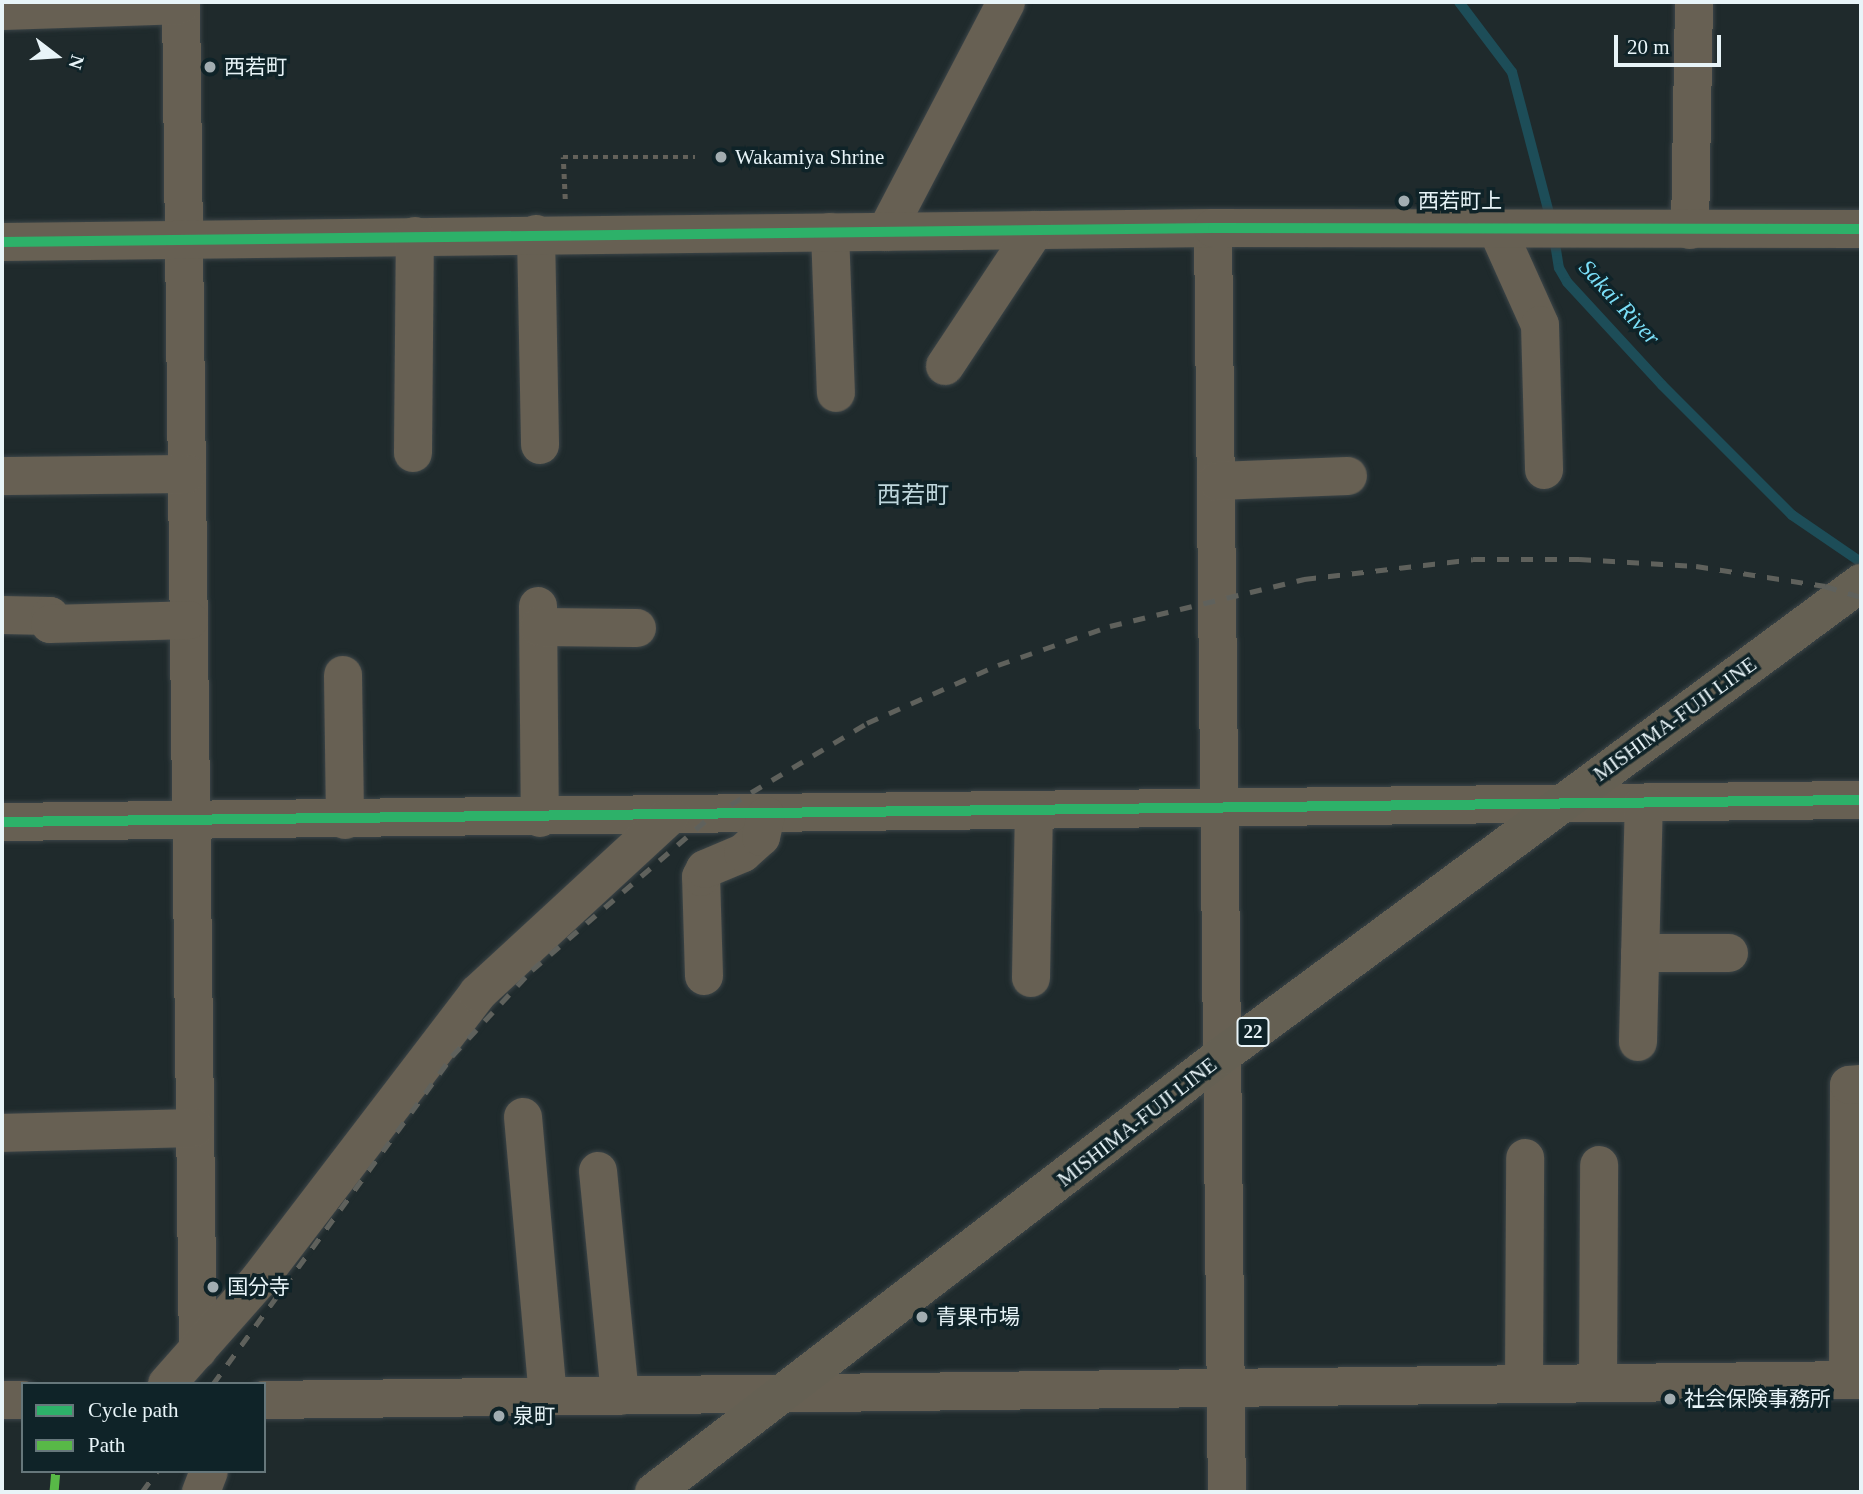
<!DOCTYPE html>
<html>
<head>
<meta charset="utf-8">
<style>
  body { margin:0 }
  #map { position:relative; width:1863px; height:1494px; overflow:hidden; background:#1f2a2c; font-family:"Times New Roman","Noto Sans JP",serif }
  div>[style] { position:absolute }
  .stream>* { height:10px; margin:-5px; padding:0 5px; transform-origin:5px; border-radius:5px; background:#1d4d58 }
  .path>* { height:4.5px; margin-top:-2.25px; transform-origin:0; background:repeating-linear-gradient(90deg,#63615a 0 5px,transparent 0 10px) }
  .roads { filter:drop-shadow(0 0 2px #3c4548) drop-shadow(0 0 2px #3c4548) }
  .minor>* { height:38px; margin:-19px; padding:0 19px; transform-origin:19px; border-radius:19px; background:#676053 }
  .major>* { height:38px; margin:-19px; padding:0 19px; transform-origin:19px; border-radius:19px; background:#656053 }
  .rail>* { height:5px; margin-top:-2.5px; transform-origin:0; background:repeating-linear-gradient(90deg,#5f615c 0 12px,transparent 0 24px) }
  .quiet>* { height:9px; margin-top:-4.5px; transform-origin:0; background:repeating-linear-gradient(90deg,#58b947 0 18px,transparent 0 27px) }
  .cycleway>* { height:10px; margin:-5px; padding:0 5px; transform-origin:5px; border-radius:5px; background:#2db169 }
  .dots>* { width:19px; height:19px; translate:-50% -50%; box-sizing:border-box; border:4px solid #0f2328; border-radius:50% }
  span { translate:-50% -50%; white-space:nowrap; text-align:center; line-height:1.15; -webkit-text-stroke:7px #0f2328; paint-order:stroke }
  .shield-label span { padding:2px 5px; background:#0f2328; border:2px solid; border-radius:5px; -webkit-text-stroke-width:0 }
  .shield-label { font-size:19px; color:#e8f4f8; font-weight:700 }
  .poi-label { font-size:21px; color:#e8f4f8 }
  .left { translate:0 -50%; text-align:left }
  .street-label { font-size:21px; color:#e8f4f8 }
  .water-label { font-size:23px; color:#7bdff8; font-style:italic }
  .quarter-label { font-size:24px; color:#bed6dc }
  .frame { position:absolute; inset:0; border:4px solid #e8f4f8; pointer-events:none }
  .legend { position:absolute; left:21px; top:1382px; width:245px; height:91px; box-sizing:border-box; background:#0f2328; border:2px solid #66777b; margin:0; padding:9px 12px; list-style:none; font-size:21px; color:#e8f4f8 }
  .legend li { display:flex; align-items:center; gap:14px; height:35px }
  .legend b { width:35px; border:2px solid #66777b }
  .north { position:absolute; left:21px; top:21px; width:70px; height:70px; -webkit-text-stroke:5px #0f2328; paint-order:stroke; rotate:107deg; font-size:19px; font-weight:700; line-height:28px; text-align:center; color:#e8f4f8 }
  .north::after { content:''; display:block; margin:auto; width:24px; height:32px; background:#e8f4f8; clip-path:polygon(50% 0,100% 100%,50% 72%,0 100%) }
  .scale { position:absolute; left:1614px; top:35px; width:107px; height:32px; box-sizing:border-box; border:4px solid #e8f4f8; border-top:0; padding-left:9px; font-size:21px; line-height:24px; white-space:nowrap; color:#e8f4f8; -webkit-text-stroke:5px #0f2328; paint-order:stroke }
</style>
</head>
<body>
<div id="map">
  <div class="stream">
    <div style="left:1459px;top:2px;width:88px;rotate:52.9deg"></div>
    <div style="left:1512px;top:72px;width:154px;rotate:75.3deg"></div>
    <div style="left:1554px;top:237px;width:31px;rotate:81deg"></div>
    <div style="left:1559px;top:268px;width:16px;rotate:60deg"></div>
    <div style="left:1567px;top:282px;width:140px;rotate:47.3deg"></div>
    <div style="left:1662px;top:385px;width:184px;rotate:45deg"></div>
    <div style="left:1792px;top:515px;width:83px;rotate:34.3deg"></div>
  </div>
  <div class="path">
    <div style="left:565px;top:199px;width:42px;rotate:-92.7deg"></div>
    <div style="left:563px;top:157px;width:132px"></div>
  </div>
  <div class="roads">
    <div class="minor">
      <div style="left:181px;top:2px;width:1348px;rotate:89.28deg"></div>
      <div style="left:2px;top:11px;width:179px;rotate:-1.9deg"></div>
      <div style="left:1496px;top:227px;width:107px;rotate:65.8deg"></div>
      <div style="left:1540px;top:325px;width:145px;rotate:88.4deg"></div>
      <div style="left:1213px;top:228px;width:1264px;rotate:89.37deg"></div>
      <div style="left:1690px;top:230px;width:228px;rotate:-89deg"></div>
      <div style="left:830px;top:232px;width:161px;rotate:87.9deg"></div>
      <div style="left:886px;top:232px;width:259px;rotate:-62.4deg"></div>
      <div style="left:536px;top:234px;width:211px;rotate:88.9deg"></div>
      <div style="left:2px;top:242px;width:1211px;rotate:-0.66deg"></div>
      <div style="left:1213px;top:228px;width:648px;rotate:0.09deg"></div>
      <div style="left:945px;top:366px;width:163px;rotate:-56.5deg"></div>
      <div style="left:413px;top:453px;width:217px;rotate:-89.5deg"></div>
      <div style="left:2px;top:476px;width:185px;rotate:-0.6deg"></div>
      <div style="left:1217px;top:481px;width:131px;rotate:-2.2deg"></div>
      <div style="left:538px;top:606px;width:212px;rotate:89.5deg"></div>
      <div style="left:2px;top:615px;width:48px;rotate:1.2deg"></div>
      <div style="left:50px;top:616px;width:8px;rotate:90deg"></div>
      <div style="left:50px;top:624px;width:139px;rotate:-1.6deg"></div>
      <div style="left:539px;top:627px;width:98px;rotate:0.6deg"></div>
      <div style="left:343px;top:675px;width:145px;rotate:89.2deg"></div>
      <div style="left:2px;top:822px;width:1859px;rotate:-0.68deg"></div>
      <div style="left:1640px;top:953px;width:89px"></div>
      <div style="left:704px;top:976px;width:99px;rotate:-91.7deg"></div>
      <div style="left:701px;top:877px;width:9px;rotate:-63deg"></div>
      <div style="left:705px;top:869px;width:41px;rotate:-22.8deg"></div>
      <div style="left:743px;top:853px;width:24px;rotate:-42deg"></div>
      <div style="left:761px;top:837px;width:22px;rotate:-77deg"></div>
      <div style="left:1031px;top:978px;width:165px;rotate:-89deg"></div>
      <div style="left:1638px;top:1042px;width:239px;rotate:-88.6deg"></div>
      <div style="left:523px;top:1117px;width:281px;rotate:84.9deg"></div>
      <div style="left:2px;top:1133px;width:193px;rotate:-1.5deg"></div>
      <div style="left:598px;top:1171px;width:226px;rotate:84.4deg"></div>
      <div style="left:1848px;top:1380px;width:295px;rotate:-89.8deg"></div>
      <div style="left:1849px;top:1085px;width:12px;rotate:-5deg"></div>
      <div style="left:1598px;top:1383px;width:218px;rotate:-89.7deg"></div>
      <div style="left:167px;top:1384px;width:137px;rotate:-48.5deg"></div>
      <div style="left:258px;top:1281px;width:362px;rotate:-52.6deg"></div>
      <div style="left:478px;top:993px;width:261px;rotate:-42.7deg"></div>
      <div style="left:1524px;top:1384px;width:226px;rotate:-89.7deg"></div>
      <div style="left:2px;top:1400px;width:21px"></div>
      <div style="left:264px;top:1400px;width:1597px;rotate:-0.72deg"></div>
      <div style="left:201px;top:1492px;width:22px;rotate:-69deg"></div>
    </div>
    <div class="major">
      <div style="left:654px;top:1492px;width:715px;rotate:-37.56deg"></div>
      <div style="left:1221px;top:1056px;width:796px;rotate:-36.47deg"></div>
    </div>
  </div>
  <div class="rail">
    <div style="left:213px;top:1384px;width:406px;rotate:-53.9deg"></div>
    <div style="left:452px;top:1056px;width:117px;rotate:-47.1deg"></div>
    <div style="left:532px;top:970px;width:235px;rotate:-40.7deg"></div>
    <div style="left:710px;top:817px;width:183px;rotate:-30.9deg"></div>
    <div style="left:867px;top:723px;width:143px;rotate:-23.9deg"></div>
    <div style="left:998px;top:665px;width:119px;rotate:-19.2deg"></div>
    <div style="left:1110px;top:626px;width:200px;rotate:-13.6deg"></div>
    <div style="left:1304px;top:579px;width:170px;rotate:-6.7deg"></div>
    <div style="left:1473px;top:559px;width:106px"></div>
    <div style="left:1579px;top:559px;width:117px;rotate:3.4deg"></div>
    <div style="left:1696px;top:566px;width:131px;rotate:8.8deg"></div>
    <div style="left:1825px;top:586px;width:38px;rotate:17deg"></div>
    <div style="left:142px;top:1492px;width:26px;rotate:-54deg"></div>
  </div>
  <div class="quiet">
    <div style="left:54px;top:1492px;width:21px;rotate:-85deg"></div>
  </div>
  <div class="cycleway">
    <div style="left:2px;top:242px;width:1211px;rotate:-0.66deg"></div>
    <div style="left:1213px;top:228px;width:648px;rotate:0.09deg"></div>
    <div style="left:2px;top:822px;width:1859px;rotate:-0.68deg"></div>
  </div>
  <div class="dots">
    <div style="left:210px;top:67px;background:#a2adb1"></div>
    <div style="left:721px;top:157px;background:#a2adb1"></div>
    <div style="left:1404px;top:201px;background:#a2adb1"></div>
    <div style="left:213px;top:1287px;background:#a2adb1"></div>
    <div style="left:922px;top:1317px;background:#a2adb1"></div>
    <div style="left:1670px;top:1399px;background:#a2adb1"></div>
    <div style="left:499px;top:1416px;background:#a2adb1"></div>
  </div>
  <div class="shield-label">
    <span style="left:1253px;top:1032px">22</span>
  </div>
  <div class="poi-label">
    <span class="left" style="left:224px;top:67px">西若町</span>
    <span class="left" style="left:735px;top:157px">Wakamiya Shrine</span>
    <span class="left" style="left:1418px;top:201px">西若町上</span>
    <span class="left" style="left:227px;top:1287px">国分寺</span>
    <span class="left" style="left:936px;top:1317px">青果市場</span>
    <span class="left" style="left:1684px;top:1399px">社会保険事務所</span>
    <span class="left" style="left:513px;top:1416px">泉町</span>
  </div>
  <div class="street-label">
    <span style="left:1675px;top:719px;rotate:-36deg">MISHIMA-FUJI LINE</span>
    <span style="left:1137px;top:1122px;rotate:-38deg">MISHIMA-FUJI LINE</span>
  </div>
  <div class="water-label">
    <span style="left:1619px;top:303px;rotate:47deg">Sakai River</span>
  </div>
  <div class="quarter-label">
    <span style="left:913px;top:496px">西若町</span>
  </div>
  <div class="frame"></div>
  <ul class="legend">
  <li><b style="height:9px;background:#2db169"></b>Cycle path</li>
  <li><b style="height:9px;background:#58b947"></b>Path</li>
  </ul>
  <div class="north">N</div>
  <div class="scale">20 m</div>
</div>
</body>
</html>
